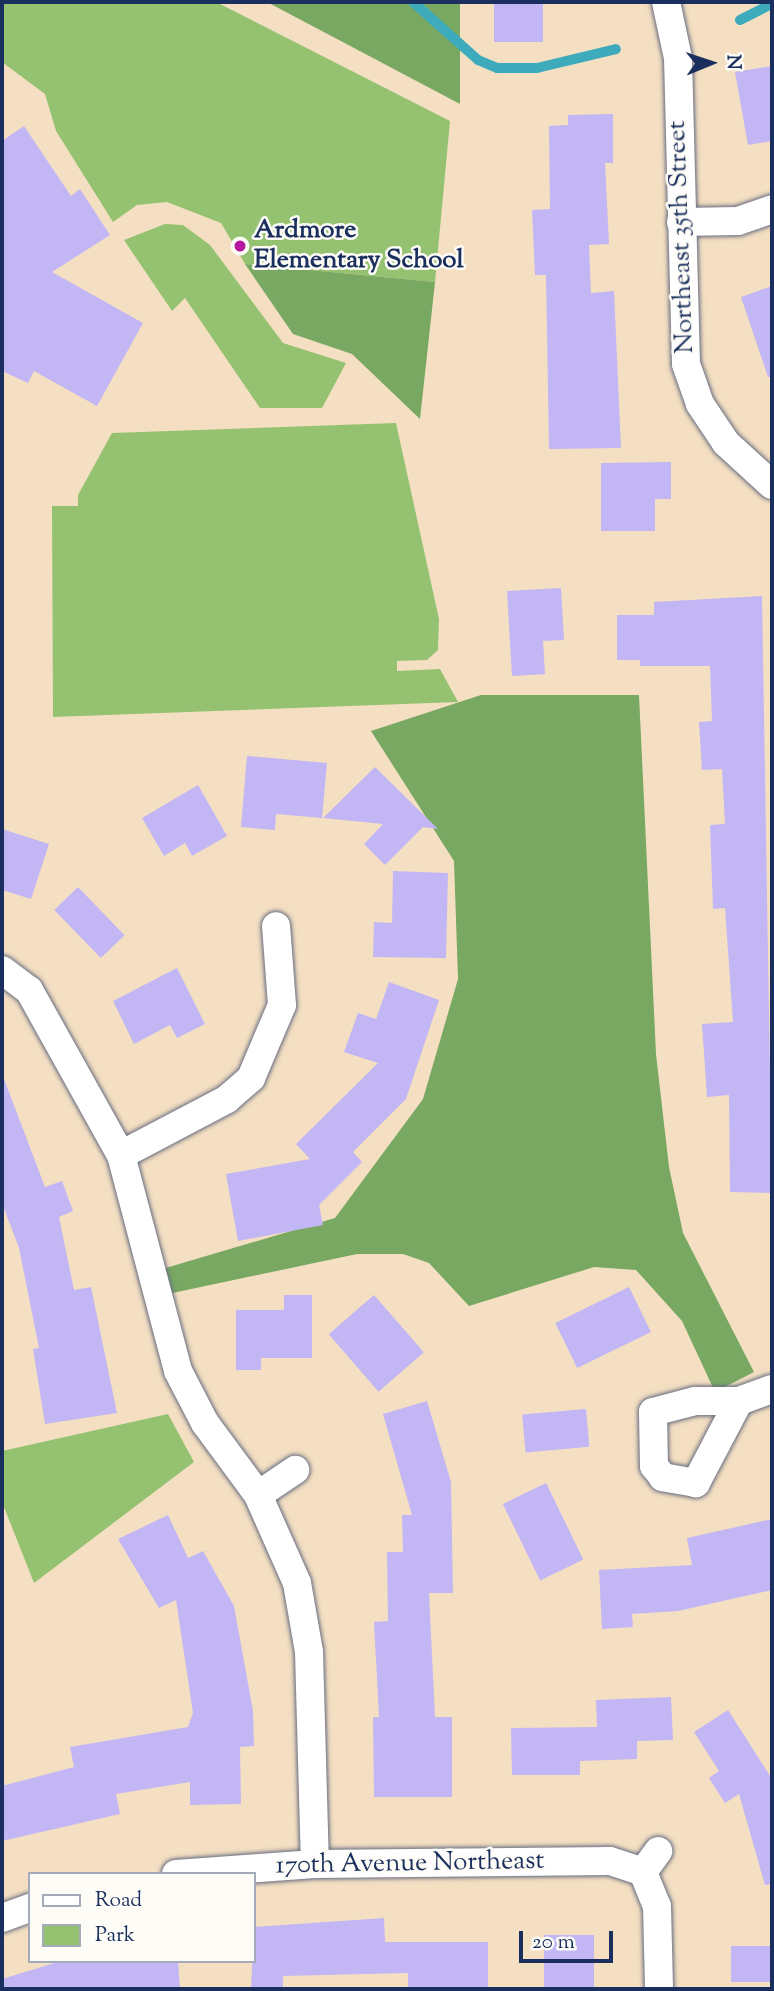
<!DOCTYPE html>
<html>
<head>
<meta charset="utf-8">
<style>
  body { margin:0 }
  #map { position:relative; width:774px; height:1991px; overflow:hidden; background:#f4dfc2; font-family:"Sorts Mill Goudy",serif }
  div>[style] { position:absolute }
  .green>* { inset:0; background:#95c270 }
  .forest>* { inset:0; background:#78a862 }
  .stream>* { height:10px; margin:-5px; padding:0 5px; transform-origin:5px; border-radius:5px; background:#3eabbc }
  .building>* { inset:0; background:#c2b6f5; transform-origin:0 0 }
  .roads { filter:drop-shadow(0 0 2px #676d81) drop-shadow(0 0 2px #676d81) }
  .street>* { height:28px; margin:-14px; padding:0 14px; transform-origin:14px; border-radius:14px; background:#fff }
  .dots>* { width:19px; height:19px; translate:-50% -50%; box-sizing:border-box; border:4px solid #fdfcf7; border-radius:50% }
  span { translate:-50% -50%; white-space:nowrap; text-align:center; line-height:1.15; -webkit-text-stroke:5px #fdfcf7; paint-order:stroke }
  .poi-label { font-size:26px; color:#1b2f5e; font-weight:700 }
  .left { translate:0 -50%; text-align:left }
  .street-label { font-size:26px; color:#1b2f5e }
  .frame { position:absolute; inset:0; border:4px solid #1b2f5e; pointer-events:none }
  .legend { position:absolute; left:28px; top:1872px; width:228px; height:91px; box-sizing:border-box; background:#fdfcf7; border:2px solid #a3aaba; margin:0; padding:9px 12px; list-style:none; font-size:21px; color:#1b2f5e }
  .legend li { display:flex; align-items:center; gap:14px; height:35px }
  .legend b { width:35px; border:2px solid #a3aaba }
  .north { position:absolute; left:676px; top:28px; width:70px; height:70px; -webkit-text-stroke:5px #fdfcf7; paint-order:stroke; rotate:88deg; font-size:19px; font-weight:700; line-height:28px; text-align:center; color:#1b2f5e }
  .north::after { content:''; display:block; margin:auto; width:24px; height:32px; background:#1b2f5e; clip-path:polygon(50% 0,100% 100%,50% 72%,0 100%) }
  .scale { position:absolute; left:519px; top:1931px; width:94px; height:32px; box-sizing:border-box; border:4px solid #1b2f5e; border-top:0; padding-left:9px; font-size:21px; line-height:24px; white-space:nowrap; color:#1b2f5e; -webkit-text-stroke:5px #fdfcf7; paint-order:stroke }
</style>
</head>
<body>
<div id="map">
  <div class="green">
    <div style="clip-path:polygon(2px 2px,216px 2px,450px 121px,435px 282px,245px 264px,221px 223px,167px 202px,137px 205px,113px 222px,56px 131px,45px 94px,2px 62px)"></div>
    <div style="clip-path:polygon(165px 224px,183px 225px,210px 245px,283px 343px,346px 363px,322px 408px,260px 408px,185px 298px,172px 311px,124px 240px)"></div>
    <div style="clip-path:polygon(396px 423px,439px 619px,438px 650px,427px 660px,397px 661px,397px 671px,440px 669px,458px 702px,53px 717px,52px 506px,78px 506px,78px 495px,112px 433px)"></div>
    <div style="clip-path:polygon(168px 1414px,194px 1462px,34px 1583px,2px 1502px,2px 1451px)"></div>
  </div>
  <div class="forest">
    <div style="clip-path:polygon(267px 2px,460px 2px,460px 104px)"></div>
    <div style="clip-path:polygon(245px 264px,435px 282px,420px 419px,352px 354px,293px 334px)"></div>
    <div style="clip-path:polygon(481px 695px,639px 695px,656px 1054px,669px 1167px,683px 1233px,754px 1372px,715px 1392px,682px 1321px,636px 1270px,594px 1267px,469px 1306px,429px 1263px,403px 1254px,357px 1254px,163px 1295px,159px 1270px,335px 1218px,423px 1099px,458px 979px,454px 861px,371px 731px)"></div>
  </div>
  <div class="stream">
    <div style="left:413px;top:2px;width:87px;rotate:41.7deg"></div>
    <div style="left:478px;top:60px;width:21px;rotate:23deg"></div>
    <div style="left:497px;top:68px;width:40px"></div>
    <div style="left:537px;top:68px;width:81px;rotate:-13.5deg"></div>
    <div style="left:740px;top:20px;width:36px;rotate:-27deg"></div>
  </div>
  <div class="building">
    <div style="left:494px;top:2px;width:49px;height:40px"></div>
    <div style="clip-path:polygon(772px 66px,772px 141px,748px 145px,735px 72px)"></div>
    <div style="clip-path:polygon(613px 114px,613px 163px,605px 163px,609px 244px,589px 245px,591px 293px,614px 291px,621px 448px,549px 449px,546px 275px,535px 275px,532px 210px,550px 209px,549px 126px,568px 125px,568px 115px)"></div>
    <div style="clip-path:polygon(24px 126px,71px 196px,80px 189px,110px 235px,52px 272px,143px 323px,97px 406px,34px 371px,28px 383px,2px 371px,2px 141px)"></div>
    <div style="clip-path:polygon(772px 286px,772px 377px,768px 377px,741px 297px)"></div>
    <div style="clip-path:polygon(671px 462px,671px 499px,655px 499px,655px 531px,601px 531px,601px 463px)"></div>
    <div style="clip-path:polygon(561px 588px,564px 640px,543px 641px,545px 674px,512px 676px,507px 591px)"></div>
    <div style="clip-path:polygon(762px 596px,772px 1193px,730px 1192px,729px 1095px,707px 1097px,702px 1024px,733px 1022px,725px 908px,713px 909px,710px 825px,725px 824px,722px 769px,702px 770px,699px 722px,712px 721px,710px 666px,640px 666px,640px 660px,617px 660px,617px 615px,654px 615px,654px 602px)"></div>
    <div style="clip-path:polygon(247px 756px,327px 763px,322px 818px,276px 814px,275px 830px,241px 827px)"></div>
    <div style="clip-path:polygon(375px 767px,438px 829px,423px 827px,385px 865px,364px 844px,383px 824px,323px 818px)"></div>
    <div style="clip-path:polygon(198px 785px,227px 836px,192px 856px,185px 843px,164px 856px,142px 818px)"></div>
    <div style="clip-path:polygon(2px 829px,49px 844px,31px 899px,2px 890px)"></div>
    <div style="clip-path:polygon(393px 871px,448px 873px,446px 958px,373px 957px,374px 922px,392px 923px)"></div>
    <div style="left:78px;top:887px;width:67px;height:33px;rotate:46deg"></div>
    <div style="clip-path:polygon(177px 968px,205px 1024px,177px 1038px,170px 1025px,134px 1044px,113px 1001px)"></div>
    <div style="clip-path:polygon(389px 982px,439px 1000px,406px 1099px,353px 1152px,362px 1162px,319px 1205px,323px 1225px,238px 1241px,226px 1174px,310px 1159px,296px 1144px,378px 1063px,344px 1052px,358px 1013px,376px 1019px)"></div>
    <div style="clip-path:polygon(4px 1079px,45px 1187px,62px 1181px,73px 1211px,59px 1217px,74px 1290px,91px 1287px,117px 1413px,45px 1424px,33px 1349px,39px 1348px,19px 1248px,2px 1203px)"></div>
    <div style="left:629px;top:1287px;width:50px;height:82px;rotate:64deg"></div>
    <div style="clip-path:polygon(284px 1295px,312px 1295px,312px 1358px,261px 1358px,261px 1370px,236px 1370px,236px 1310px,284px 1310px)"></div>
    <div style="left:374px;top:1295px;width:76px;height:60px;rotate:49deg"></div>
    <div style="clip-path:polygon(427px 1401px,451px 1482px,453px 1593px,429px 1593px,435px 1717px,452px 1717px,452px 1797px,374px 1797px,373px 1717px,379px 1717px,374px 1622px,388px 1621px,387px 1552px,403px 1552px,402px 1515px,412px 1515px,383px 1414px)"></div>
    <div style="left:586px;top:1409px;width:38px;height:64px;rotate:85deg"></div>
    <div style="left:546px;top:1483px;width:85px;height:48px;rotate:64deg"></div>
    <div style="clip-path:polygon(168px 1515px,188px 1558px,203px 1551px,234px 1606px,253px 1711px,254px 1746px,240px 1747px,241px 1804px,190px 1805px,190px 1782px,116px 1794px,120px 1814px,2px 1841px,2px 1786px,74px 1767px,70px 1747px,188px 1727px,193px 1713px,176px 1600px,159px 1608px,118px 1539px)"></div>
    <div style="clip-path:polygon(772px 1519px,772px 1590px,678px 1611px,632px 1614px,633px 1627px,602px 1629px,599px 1570px,692px 1565px,687px 1538px)"></div>
    <div style="clip-path:polygon(671px 1697px,673px 1740px,637px 1741px,637px 1759px,580px 1761px,580px 1775px,512px 1775px,511px 1728px,597px 1727px,596px 1700px)"></div>
    <div style="clip-path:polygon(728px 1710px,772px 1779px,772px 1884px,765px 1885px,739px 1794px,725px 1803px,709px 1778px,719px 1771px,694px 1732px)"></div>
    <div style="clip-path:polygon(384px 1918px,385px 1942px,488px 1942px,488px 1988px,408px 1989px,408px 1973px,283px 1976px,283px 1989px,251px 1989px,254px 1927px)"></div>
    <div style="left:544px;top:1935px;width:50px;height:54px"></div>
    <div style="left:772px;top:1946px;width:36px;height:41px;rotate:90deg"></div>
    <div style="clip-path:polygon(61px 1961px,178px 1961px,180px 1989px,2px 1989px,2px 1979px)"></div>
  </div>
  <div class="roads">
    <div class="street">
      <div style="left:666px;top:2px;width:57px;rotate:77.9deg"></div>
      <div style="left:678px;top:58px;width:306px;rotate:88.5deg"></div>
      <div style="left:686px;top:364px;width:42px;rotate:70.7deg"></div>
      <div style="left:700px;top:404px;width:47px;rotate:56.3deg"></div>
      <div style="left:726px;top:443px;width:62px;rotate:42.4deg"></div>
      <div style="left:681px;top:222px;width:57px;rotate:-1deg"></div>
      <div style="left:738px;top:221px;width:36px;rotate:-19deg"></div>
      <div style="left:2px;top:970px;width:34px;rotate:37deg"></div>
      <div style="left:29px;top:990px;width:189px;rotate:60.9deg"></div>
      <div style="left:121px;top:1155px;width:223px;rotate:75.2deg"></div>
      <div style="left:178px;top:1371px;width:59px;rotate:62.6deg"></div>
      <div style="left:205px;top:1423px;width:89px;rotate:53.6deg"></div>
      <div style="left:258px;top:1495px;width:96px;rotate:66.1deg"></div>
      <div style="left:297px;top:1583px;width:70px;rotate:80.1deg"></div>
      <div style="left:309px;top:1652px;width:212px;rotate:88.4deg"></div>
      <div style="left:121px;top:1155px;width:120px;rotate:-27.8deg"></div>
      <div style="left:227px;top:1099px;width:32px;rotate:-41deg"></div>
      <div style="left:251px;top:1078px;width:79px;rotate:-67deg"></div>
      <div style="left:282px;top:1005px;width:79px;rotate:-94.3deg"></div>
      <div style="left:739px;top:1401px;width:93px;rotate:117.7deg"></div>
      <div style="left:696px;top:1483px;width:34px;rotate:-170deg"></div>
      <div style="left:663px;top:1477px;width:14px;rotate:-129deg"></div>
      <div style="left:654px;top:1466px;width:54px;rotate:-91.1deg"></div>
      <div style="left:653px;top:1412px;width:43px;rotate:-14.7deg"></div>
      <div style="left:695px;top:1401px;width:44px"></div>
      <div style="left:739px;top:1401px;width:35px;rotate:-20deg"></div>
      <div style="left:258px;top:1495px;width:45px;rotate:-34deg"></div>
      <div style="left:643px;top:1872px;width:37px;rotate:68deg"></div>
      <div style="left:657px;top:1906px;width:83px;rotate:88.6deg"></div>
      <div style="left:643px;top:1872px;width:26px;rotate:-54deg"></div>
      <div style="left:176px;top:1874px;width:139px;rotate:-4.1deg"></div>
      <div style="left:315px;top:1864px;width:295px;rotate:-0.6deg"></div>
      <div style="left:610px;top:1861px;width:35px;rotate:18deg"></div>
      <div style="left:2px;top:1918px;width:30px;rotate:-20deg"></div>
    </div>
  </div>
  <div class="dots">
    <div style="left:240px;top:246px;background:#b5179e"></div>
  </div>
  <div class="poi-label">
    <span class="left" style="left:254px;top:246px">Ardmore<br>Elementary School</span>
  </div>
  <div class="street-label">
    <span style="left:682px;top:237px;rotate:-92deg">Northeast 35th Street</span>
    <span style="left:410px;top:1864px;rotate:-1deg">170th Avenue Northeast</span>
  </div>
  <div class="frame"></div>
  <ul class="legend">
  <li><b style="height:9px;background:#fff"></b>Road</li>
  <li><b style="height:19px;background:#95c270"></b>Park</li>
  </ul>
  <div class="north">N</div>
  <div class="scale">20 m</div>
</div>
</body>
</html>
